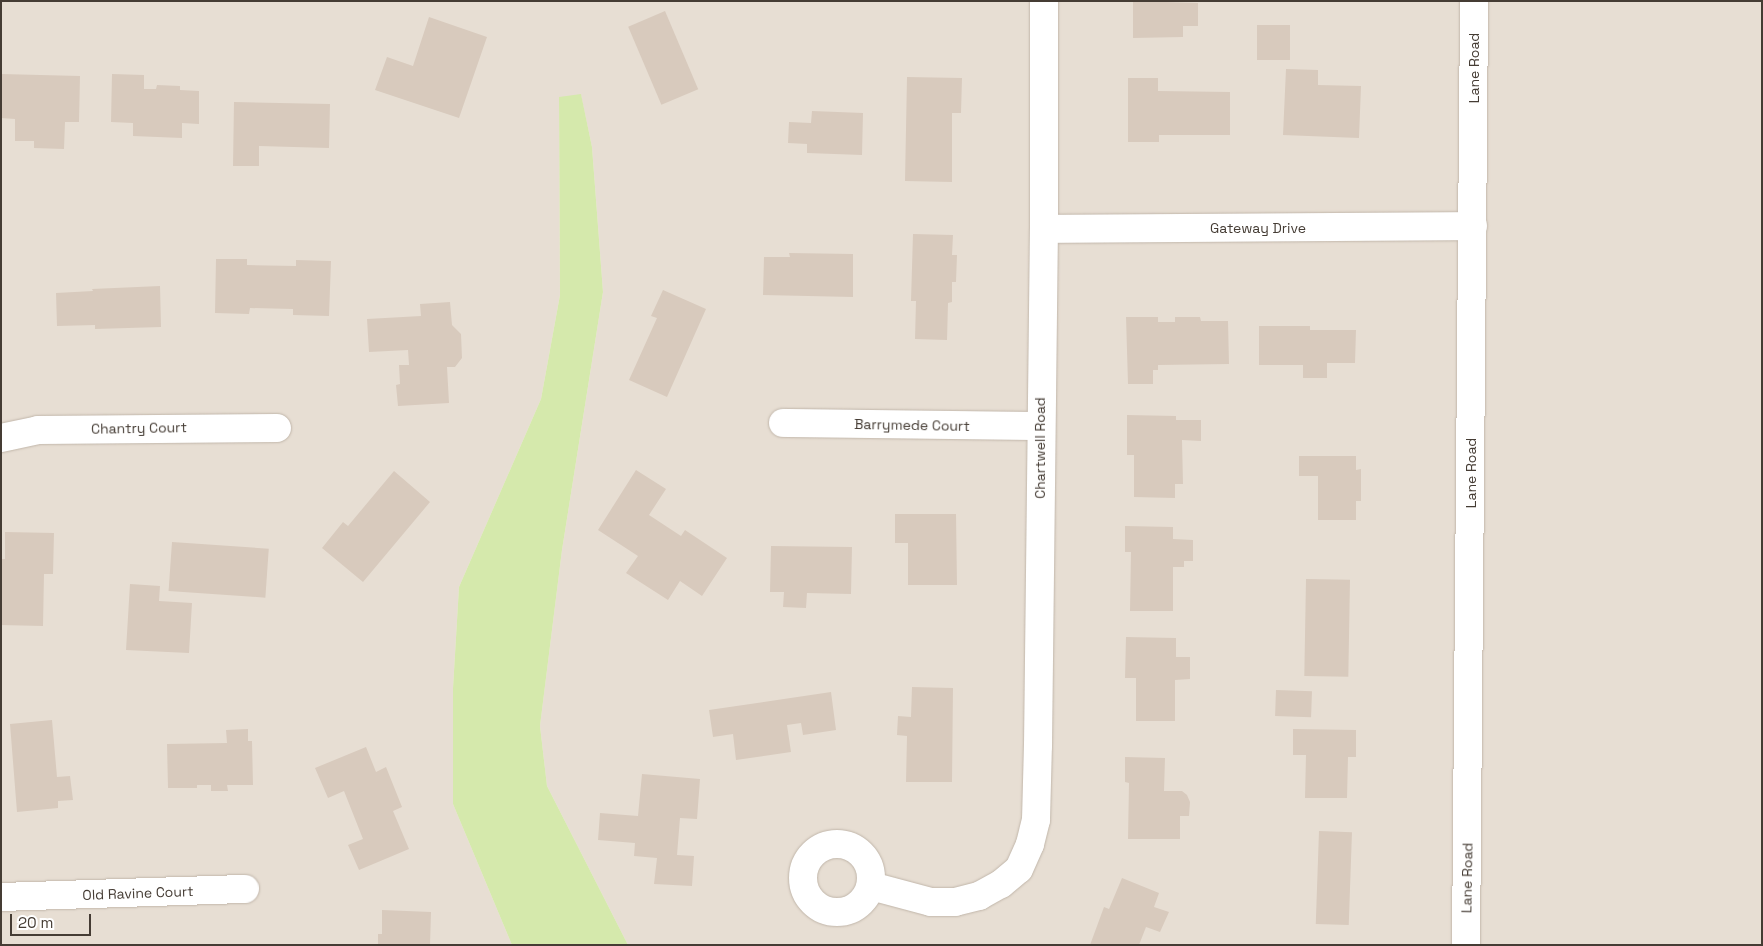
<!DOCTYPE html>
<html>
<head>
<meta charset="utf-8">
<style>
  body { margin:0 }
  #map { position:relative; width:1763px; height:946px; overflow:hidden; background:#f3ede5; font-family:"Space Grotesk",sans-serif }
  div>[style] { position:absolute }
  .residential>* { inset:0; background:#e7ded3 }
  .green>* { inset:0; background:#d5e9ac }
  .building>* { inset:0; background:#d8cabd; transform-origin:0 0 }
  .roads { filter:drop-shadow(0 0 1px #c1b6aa) drop-shadow(0 0 1px #c1b6aa) }
  .minor>* { height:28px; margin:-14px; padding:0 14px; transform-origin:14px; border-radius:14px; background:#fff }
  .minor>.ring { margin:-14px; padding:0; box-sizing:content-box; background:none; border:28px solid #fff; border-radius:50% }
  .tertiary>* { height:28px; margin:-14px; padding:0 14px; transform-origin:14px; border-radius:14px; background:#fff }
  span { translate:-50% -50%; white-space:nowrap; text-align:center; line-height:1.15; -webkit-text-stroke:5px #fff; paint-order:stroke }
  .street-label { font-size:14px; color:#453c34 }
  .frame { position:absolute; inset:0; border:2px solid #453c34; pointer-events:none }
  .scale { position:absolute; left:10px; top:914px; width:81px; height:22px; box-sizing:border-box; border:2px solid #453c34; border-top:0; padding-left:6px; font-size:15px; line-height:18px; white-space:nowrap; color:#453c34; -webkit-text-stroke:4px #fff; paint-order:stroke }
</style>
</head>
<body>
<div id="map">
  <div class="residential">
    <div style="clip-path:polygon(1px 1px,1762px 1px,1762px 945px,628px 945px,547px 786px,540px 726px,562px 550px,603px 292px,592px 147px,581px 95px,559px 98px,560px 295px,541px 399px,459px 587px,453px 688px,453px 804px,512px 945px,1px 945px)"></div>
  </div>
  <div class="green">
    <div style="clip-path:polygon(581px 94px,592px 147px,603px 292px,562px 550px,540px 726px,547px 786px,628px 945px,512px 945px,453px 804px,453px 688px,459px 587px,541px 399px,560px 295px,559px 97px)"></div>
  </div>
  <div class="building">
    <div style="clip-path:polygon(1133px 1px,1198px 3px,1198px 26px,1183px 26px,1183px 37px,1133px 38px)"></div>
    <div style="left:665px;top:11px;width:85px;height:40px;rotate:67deg"></div>
    <div style="clip-path:polygon(429px 17px,487px 37px,459px 118px,375px 90px,387px 57px,413px 66px)"></div>
    <div style="left:1257px;top:25px;width:33px;height:35px"></div>
    <div style="clip-path:polygon(1286px 69px,1318px 70px,1318px 85px,1361px 86px,1359px 138px,1283px 135px)"></div>
    <div style="clip-path:polygon(1px 74px,80px 76px,79px 122px,65px 122px,64px 149px,34px 148px,34px 141px,15px 141px,15px 119px,1px 118px)"></div>
    <div style="clip-path:polygon(112px 74px,144px 75px,144px 89px,156px 89px,157px 85px,180px 86px,180px 90px,199px 91px,199px 124px,182px 123px,182px 138px,133px 136px,133px 123px,111px 122px)"></div>
    <div style="clip-path:polygon(907px 77px,962px 78px,961px 113px,952px 113px,952px 182px,905px 181px)"></div>
    <div style="clip-path:polygon(1128px 78px,1158px 78px,1158px 91px,1230px 92px,1230px 135px,1159px 135px,1159px 142px,1128px 142px)"></div>
    <div style="clip-path:polygon(234px 102px,330px 104px,329px 148px,259px 146px,259px 166px,233px 166px)"></div>
    <div style="clip-path:polygon(812px 111px,863px 113px,862px 155px,807px 153px,807px 144px,788px 143px,789px 122px,811px 123px)"></div>
    <div style="clip-path:polygon(913px 234px,953px 235px,952px 255px,957px 255px,956px 282px,952px 282px,952px 302px,948px 303px,947px 340px,915px 339px,916px 301px,911px 301px)"></div>
    <div style="clip-path:polygon(789px 253px,853px 254px,853px 297px,763px 295px,764px 257px,790px 257px)"></div>
    <div style="clip-path:polygon(216px 259px,247px 259px,247px 265px,296px 266px,296px 260px,331px 261px,329px 316px,293px 315px,293px 309px,250px 308px,249px 314px,215px 313px)"></div>
    <div style="clip-path:polygon(160px 286px,161px 327px,95px 329px,95px 325px,57px 326px,56px 293px,93px 291px,92px 289px)"></div>
    <div style="clip-path:polygon(663px 290px,706px 309px,667px 397px,629px 380px,657px 318px,651px 316px)"></div>
    <div style="clip-path:polygon(450px 302px,452px 325px,461px 334px,462px 358px,455px 367px,447px 367px,449px 403px,398px 406px,396px 385px,400px 384px,399px 365px,409px 365px,408px 350px,369px 352px,367px 319px,421px 316px,420px 304px)"></div>
    <div style="clip-path:polygon(1126px 317px,1158px 317px,1158px 322px,1175px 322px,1175px 317px,1200px 317px,1201px 321px,1228px 321px,1229px 364px,1158px 365px,1158px 370px,1153px 370px,1153px 384px,1128px 384px)"></div>
    <div style="clip-path:polygon(1259px 326px,1310px 326px,1310px 330px,1356px 330px,1355px 363px,1327px 363px,1327px 378px,1303px 378px,1303px 365px,1259px 365px)"></div>
    <div style="clip-path:polygon(1127px 415px,1176px 416px,1176px 420px,1201px 420px,1201px 441px,1182px 440px,1183px 484px,1175px 484px,1175px 498px,1134px 497px,1134px 455px,1127px 455px)"></div>
    <div style="clip-path:polygon(1299px 456px,1356px 456px,1356px 470px,1361px 469px,1361px 501px,1356px 501px,1356px 520px,1318px 520px,1318px 476px,1299px 476px)"></div>
    <div style="clip-path:polygon(636px 470px,666px 489px,649px 515px,681px 536px,685px 530px,727px 558px,702px 596px,680px 581px,668px 600px,626px 573px,638px 556px,598px 530px)"></div>
    <div style="clip-path:polygon(394px 471px,430px 502px,363px 582px,322px 548px,343px 522px,348px 526px)"></div>
    <div style="clip-path:polygon(895px 514px,956px 514px,957px 585px,908px 585px,908px 543px,895px 543px)"></div>
    <div style="clip-path:polygon(1125px 526px,1173px 527px,1173px 539px,1193px 540px,1193px 561px,1184px 561px,1184px 567px,1173px 567px,1173px 611px,1130px 611px,1131px 552px,1125px 552px)"></div>
    <div style="clip-path:polygon(5px 532px,54px 533px,53px 574px,44px 574px,43px 626px,1px 625px,1px 559px,5px 559px)"></div>
    <div style="left:172px;top:542px;width:97px;height:49px;rotate:4deg"></div>
    <div style="clip-path:polygon(771px 546px,852px 547px,851px 594px,807px 593px,806px 608px,783px 607px,784px 592px,770px 592px)"></div>
    <div style="left:1306px;top:579px;width:44px;height:97px;rotate:1deg"></div>
    <div style="clip-path:polygon(130px 584px,160px 586px,159px 601px,192px 603px,189px 653px,126px 650px)"></div>
    <div style="clip-path:polygon(1126px 637px,1176px 638px,1176px 657px,1190px 657px,1190px 679px,1175px 680px,1175px 721px,1136px 721px,1136px 678px,1125px 678px)"></div>
    <div style="clip-path:polygon(912px 687px,953px 688px,952px 782px,906px 782px,907px 736px,897px 735px,898px 716px,911px 717px)"></div>
    <div style="left:1276px;top:690px;width:36px;height:26px;rotate:2deg"></div>
    <div style="clip-path:polygon(831px 692px,836px 730px,803px 735px,801px 723px,787px 725px,791px 752px,736px 760px,733px 734px,713px 737px,709px 710px)"></div>
    <div style="clip-path:polygon(52px 720px,57px 777px,70px 776px,73px 800px,58px 801px,58px 808px,17px 812px,10px 724px)"></div>
    <div style="clip-path:polygon(248px 729px,248px 741px,252px 741px,253px 785px,227px 785px,228px 791px,211px 791px,211px 785px,197px 785px,197px 788px,168px 788px,167px 744px,227px 743px,226px 730px)"></div>
    <div style="clip-path:polygon(1293px 729px,1356px 730px,1356px 757px,1348px 757px,1347px 798px,1305px 798px,1306px 755px,1293px 755px)"></div>
    <div style="clip-path:polygon(366px 747px,376px 772px,386px 767px,402px 807px,393px 811px,409px 849px,359px 870px,348px 845px,363px 839px,344px 791px,328px 798px,315px 768px)"></div>
    <div style="clip-path:polygon(1125px 757px,1165px 758px,1164px 791px,1182px 791px,1187px 795px,1190px 802px,1189px 816px,1180px 816px,1180px 839px,1128px 839px,1129px 783px,1125px 782px)"></div>
    <div style="clip-path:polygon(642px 774px,700px 779px,697px 819px,680px 818px,677px 855px,694px 856px,692px 886px,654px 884px,657px 858px,634px 856px,635px 843px,598px 840px,600px 813px,638px 816px)"></div>
    <div style="left:1319px;top:831px;width:33px;height:93px;rotate:2deg"></div>
    <div style="clip-path:polygon(1122px 878px,1159px 893px,1154px 907px,1169px 912px,1160px 932px,1146px 927px,1139px 945px,1090px 945px,1104px 907px,1109px 909px)"></div>
    <div style="clip-path:polygon(382px 910px,431px 912px,430px 945px,378px 945px,378px 934px,382px 934px)"></div>
  </div>
  <div class="roads">
    <div class="minor">
      <div style="left:783px;top:423px;width:257px;rotate:0.7deg"></div>
      <div style="left:1px;top:438px;width:38px;rotate:-12deg"></div>
      <div style="left:38px;top:430px;width:239px;rotate:-0.5deg"></div>
      <div class="ring" style="left:803px;top:844px;width:40px;height:40px"></div>
      <div style="left:871px;top:886px;width:62px;rotate:14.9deg"></div>
      <div style="left:931px;top:902px;width:24px"></div>
      <div style="left:955px;top:902px;width:25px;rotate:-14deg"></div>
      <div style="left:979px;top:896px;width:25px;rotate:-29deg"></div>
      <div style="left:1001px;top:884px;width:23px;rotate:-40deg"></div>
      <div style="left:1019px;top:869px;width:27px;rotate:-66deg"></div>
      <div style="left:1030px;top:844px;width:25px;rotate:-76deg"></div>
      <div style="left:1036px;top:820px;width:74px;rotate:-88.5deg"></div>
      <div style="left:1038px;top:746px;width:517px;rotate:-89.34deg"></div>
      <div style="left:1px;top:897px;width:244px;rotate:-1.9deg"></div>
    </div>
    <div class="tertiary">
      <div style="left:1044px;top:1px;width:228px;rotate:90deg"></div>
      <div style="left:1044px;top:229px;width:429px;rotate:-0.4deg"></div>
      <div style="left:1466px;top:945px;width:944px;rotate:-89.51deg"></div>
    </div>
  </div>
  <div class="street-label">
    <span style="left:1474px;top:68px;rotate:-90deg">Lane Road</span>
    <span style="left:1258px;top:228px">Gateway Drive</span>
    <span style="left:912px;top:425px;rotate:1deg">Barrymede Court</span>
    <span style="left:139px;top:428px;rotate:-1deg">Chantry Court</span>
    <span style="left:1040px;top:448px;rotate:-90deg">Chartwell Road</span>
    <span style="left:1471px;top:473px;rotate:-90deg">Lane Road</span>
    <span style="left:1467px;top:878px;rotate:-89deg">Lane Road</span>
    <span style="left:138px;top:893px;rotate:-2deg">Old Ravine Court</span>
  </div>
  <div class="frame"></div>
  <div class="scale">20 m</div>
</div>
</body>
</html>
